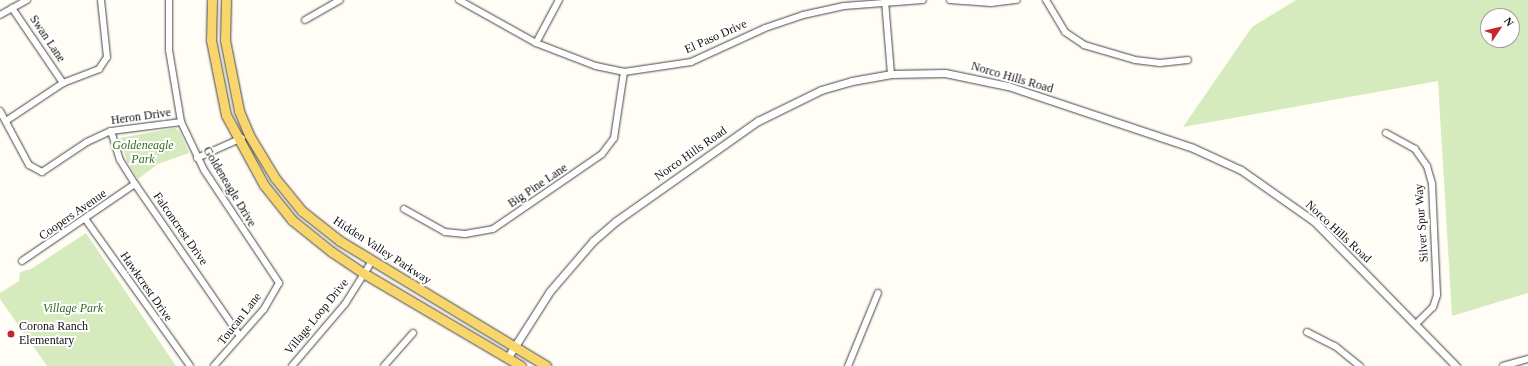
<!DOCTYPE html>
<html>
<head>
<meta charset="utf-8">
<style>
  body { margin:0 }
  #map { position:relative; width:1528px; height:366px; overflow:hidden; background:#fffdf5; font-family:"Times New Roman",serif }
  div>[style] { position:absolute }
  .green>* { inset:0; background:#d5ebbd }
  .roads { filter:drop-shadow(0 0 1px #444) drop-shadow(0 0 1px #444) }
  .minor>* { height:6px; margin:-3px; padding:0 3px; transform-origin:3px; border-radius:3px; background:#fff }
  .tertiary>* { height:7px; margin:-3.5px; padding:0 3.5px; transform-origin:3.5px; border-radius:3.5px; background:#fff }
  .primary>* { height:9px; margin:-4.5px; padding:0 4.5px; transform-origin:4.5px; border-radius:4.5px; background:#f9d66b }
  .dots>* { width:11px; height:11px; translate:-50% -50%; box-sizing:border-box; border:2px solid #fff; border-radius:50% }
  span { translate:-50% -50%; white-space:nowrap; text-align:center; line-height:1.15; -webkit-text-stroke:4px #fff; paint-order:stroke }
  .street-label { font-size:12px; color:#111 }
  .park-label { font-size:12px; color:#2f6b1f; font-style:italic }
  .poi-label { font-size:12px; color:#111 }
  .left { translate:0 -50%; text-align:left }
  .north { position:absolute; left:1480px; top:8px; width:40px; height:40px; box-sizing:border-box; background:#fff; border:1px solid #a0a0a0; border-radius:50%; rotate:55deg; font-size:11px; font-weight:700; line-height:16px; text-align:center; color:#111 }
  .north::after { content:''; display:block; margin:auto; width:14px; height:18px; background:#c4262e; clip-path:polygon(50% 0,100% 100%,50% 72%,0 100%) }
</style>
</head>
<body>
<div id="map">
  <div class="green">
    <div style="clip-path:polygon(evenodd,1296px 0,1528px 0,1528px 293px,1452px 316px,1438px 81px,1183px 127px,1252px 27px,1296px 0,1488px 16px,1512px 16px,1512px 40px,1488px 40px,1488px 16px)"></div>
    <div style="clip-path:polygon(175px 128px,180px 132px,189px 153px,158px 164px,138px 179px,127px 161px,120px 138px)"></div>
    <div style="clip-path:polygon(86px 233px,176px 366px,47px 366px,0 299px,0 293px,19px 281px,20px 272px,31px 269px)"></div>
  </div>
  <div class="roads">
    <div class="minor">
      <div style="left:169px;top:0;width:50px;rotate:90deg"></div>
      <div style="left:169px;top:50px;width:73px;rotate:80.5deg"></div>
      <div style="left:181px;top:122px;width:53px;rotate:64.4deg"></div>
      <div style="left:204px;top:170px;width:136px;rotate:56.4deg"></div>
      <div style="left:279px;top:283px;width:30px;rotate:120deg"></div>
      <div style="left:264px;top:309px;width:76px;rotate:131.3deg"></div>
      <div style="left:459px;top:0;width:88px;rotate:29.2deg"></div>
      <div style="left:536px;top:43px;width:64px;rotate:21deg"></div>
      <div style="left:596px;top:66px;width:29px;rotate:12deg"></div>
      <div style="left:624px;top:72px;width:68px;rotate:-8.5deg"></div>
      <div style="left:691px;top:62px;width:81px;rotate:-24.7deg"></div>
      <div style="left:765px;top:28px;width:40px;rotate:-18.9deg"></div>
      <div style="left:803px;top:15px;width:42px;rotate:-12.4deg"></div>
      <div style="left:844px;top:6px;width:79px;rotate:-4.3deg"></div>
      <div style="left:950px;top:0;width:41px;rotate:4.2deg"></div>
      <div style="left:991px;top:3px;width:26px;rotate:-7deg"></div>
      <div style="left:1046px;top:0;width:37px;rotate:59deg"></div>
      <div style="left:1065px;top:32px;width:23px;rotate:34deg"></div>
      <div style="left:1084px;top:45px;width:53px;rotate:16.4deg"></div>
      <div style="left:1135px;top:60px;width:25px;rotate:7deg"></div>
      <div style="left:1160px;top:63px;width:28px;rotate:-6deg"></div>
      <div style="left:885px;top:1px;width:73px;rotate:85.3deg"></div>
      <div style="left:12px;top:8px;width:91px;rotate:55.8deg"></div>
      <div style="left:0;top:15px;width:31px;rotate:-29deg"></div>
      <div style="left:305px;top:20px;width:40px;rotate:-29.7deg"></div>
      <div style="left:536px;top:43px;width:49px;rotate:-61.9deg"></div>
      <div style="left:0;top:111px;width:61px;rotate:61.8deg"></div>
      <div style="left:29px;top:165px;width:15px;rotate:28deg"></div>
      <div style="left:42px;top:172px;width:54px;rotate:-33.7deg"></div>
      <div style="left:87px;top:142px;width:26px;rotate:-25deg"></div>
      <div style="left:111px;top:131px;width:71px;rotate:-7.3deg"></div>
      <div style="left:6px;top:121px;width:69px;rotate:-33.7deg"></div>
      <div style="left:63px;top:83px;width:39px;rotate:-21deg"></div>
      <div style="left:99px;top:69px;width:14px;rotate:-56deg"></div>
      <div style="left:107px;top:57px;width:57px;rotate:-96deg"></div>
      <div style="left:111px;top:131px;width:30px;rotate:73deg"></div>
      <div style="left:120px;top:160px;width:28px;rotate:58deg"></div>
      <div style="left:135px;top:184px;width:183px;rotate:55.4deg"></div>
      <div style="left:1386px;top:133px;width:33px;rotate:29deg"></div>
      <div style="left:1415px;top:149px;width:21px;rotate:55deg"></div>
      <div style="left:1427px;top:166px;width:19px;rotate:74deg"></div>
      <div style="left:1432px;top:184px;width:111px;rotate:87.4deg"></div>
      <div style="left:1437px;top:295px;width:13px;rotate:108deg"></div>
      <div style="left:1433px;top:307px;width:25px;rotate:135deg"></div>
      <div style="left:197px;top:158px;width:49px;rotate:-24deg"></div>
      <div style="left:404px;top:209px;width:47px;rotate:29.3deg"></div>
      <div style="left:445px;top:232px;width:20px;rotate:6deg"></div>
      <div style="left:465px;top:234px;width:28px;rotate:-10deg"></div>
      <div style="left:493px;top:229px;width:132px;rotate:-34.5deg"></div>
      <div style="left:602px;top:154px;width:20px;rotate:-53deg"></div>
      <div style="left:614px;top:138px;width:67px;rotate:-81.4deg"></div>
      <div style="left:86px;top:220px;width:179px;rotate:54.5deg"></div>
      <div style="left:22px;top:261px;width:137px;rotate:-34.3deg"></div>
      <div style="left:1307px;top:332px;width:31px;rotate:27deg"></div>
      <div style="left:1335px;top:346px;width:32px;rotate:39deg"></div>
      <div style="left:292px;top:366px;width:82px;rotate:-49.5deg"></div>
      <div style="left:345px;top:304px;width:51px;rotate:-57.9deg"></div>
      <div style="left:384px;top:366px;width:44px;rotate:-48.7deg"></div>
      <div style="left:848px;top:366px;width:79px;rotate:-67.7deg"></div>
      <div style="left:1503px;top:366px;width:26px;rotate:-16deg"></div>
    </div>
    <div class="tertiary">
      <div style="left:508px;top:357px;width:78px;rotate:-57.5deg"></div>
      <div style="left:550px;top:291px;width:66px;rotate:-49.3deg"></div>
      <div style="left:593px;top:241px;width:30px;rotate:-41deg"></div>
      <div style="left:616px;top:221px;width:174px;rotate:-35.2deg"></div>
      <div style="left:758px;top:121px;width:70px;rotate:-26.2deg"></div>
      <div style="left:821px;top:90px;width:32px;rotate:-16deg"></div>
      <div style="left:852px;top:81px;width:40px;rotate:-10deg"></div>
      <div style="left:891px;top:74px;width:54px;rotate:-1.1deg"></div>
      <div style="left:945px;top:73px;width:64px;rotate:11.7deg"></div>
      <div style="left:1008px;top:86px;width:195px;rotate:18.5deg"></div>
      <div style="left:1193px;top:148px;width:53px;rotate:24.6deg"></div>
      <div style="left:1241px;top:170px;width:90px;rotate:35.1deg"></div>
      <div style="left:1315px;top:222px;width:202px;rotate:45.6deg"></div>
    </div>
    <div class="primary">
      <div style="left:212px;top:0;width:40px;rotate:91.4deg"></div>
      <div style="left:211px;top:40px;width:76px;rotate:78.7deg"></div>
      <div style="left:226px;top:115px;width:80px;rotate:61.5deg"></div>
      <div style="left:264px;top:185px;width:45px;rotate:51.3deg"></div>
      <div style="left:292px;top:220px;width:51px;rotate:38.7deg"></div>
      <div style="left:332px;top:252px;width:40px;rotate:34deg"></div>
      <div style="left:365px;top:274px;width:181px;rotate:30.5deg"></div>
      <div style="left:226px;top:0;width:40px;rotate:91.4deg"></div>
      <div style="left:225px;top:40px;width:72px;rotate:78.8deg"></div>
      <div style="left:239px;top:111px;width:26px;rotate:67deg"></div>
      <div style="left:249px;top:135px;width:50px;rotate:58.8deg"></div>
      <div style="left:275px;top:178px;width:43px;rotate:50.7deg"></div>
      <div style="left:302px;top:211px;width:48px;rotate:38.3deg"></div>
      <div style="left:340px;top:241px;width:241px;rotate:31.2deg"></div>
    </div>
  </div>
  <div class="dots">
    <div style="left:11px;top:334px;background:#c4262e"></div>
  </div>
  <div class="street-label">
    <span style="left:716px;top:37px;rotate:-24deg">El Paso Drive</span>
    <span style="left:47px;top:39px;rotate:56deg">Swan Lane</span>
    <span style="left:1012px;top:78px;rotate:16deg">Norco Hills Road</span>
    <span style="left:141px;top:117px;rotate:-8deg">Heron Drive</span>
    <span style="left:691px;top:154px;rotate:-35deg">Norco Hills Road</span>
    <span style="left:538px;top:186px;rotate:-34deg">Big Pine Lane</span>
    <span style="left:229px;top:187px;rotate:59deg">Goldeneagle Drive</span>
    <span style="left:73px;top:215px;rotate:-35deg">Coopers Avenue</span>
    <span style="left:1422px;top:223px;rotate:-94deg">Silver Spur Way</span>
    <span style="left:180px;top:229px;rotate:55deg">Falconcrest Drive</span>
    <span style="left:1338px;top:232px;rotate:43deg">Norco Hills Road</span>
    <span style="left:382px;top:251px;rotate:33deg">Hidden Valley Parkway</span>
    <span style="left:146px;top:287px;rotate:55deg">Hawkcrest Drive</span>
    <span style="left:317px;top:317px;rotate:-51deg">Village Loop Drive</span>
    <span style="left:240px;top:319px;rotate:-52deg">Toucan Lane</span>
  </div>
  <div class="park-label">
    <span style="left:143px;top:153px">Goldeneagle<br>Park</span>
    <span style="left:73px;top:309px">Village Park</span>
  </div>
  <div class="poi-label">
    <span class="left" style="left:19px;top:334px">Corona Ranch<br>Elementary</span>
  </div>
  <div class="north">N</div>
</div>
</body>
</html>
